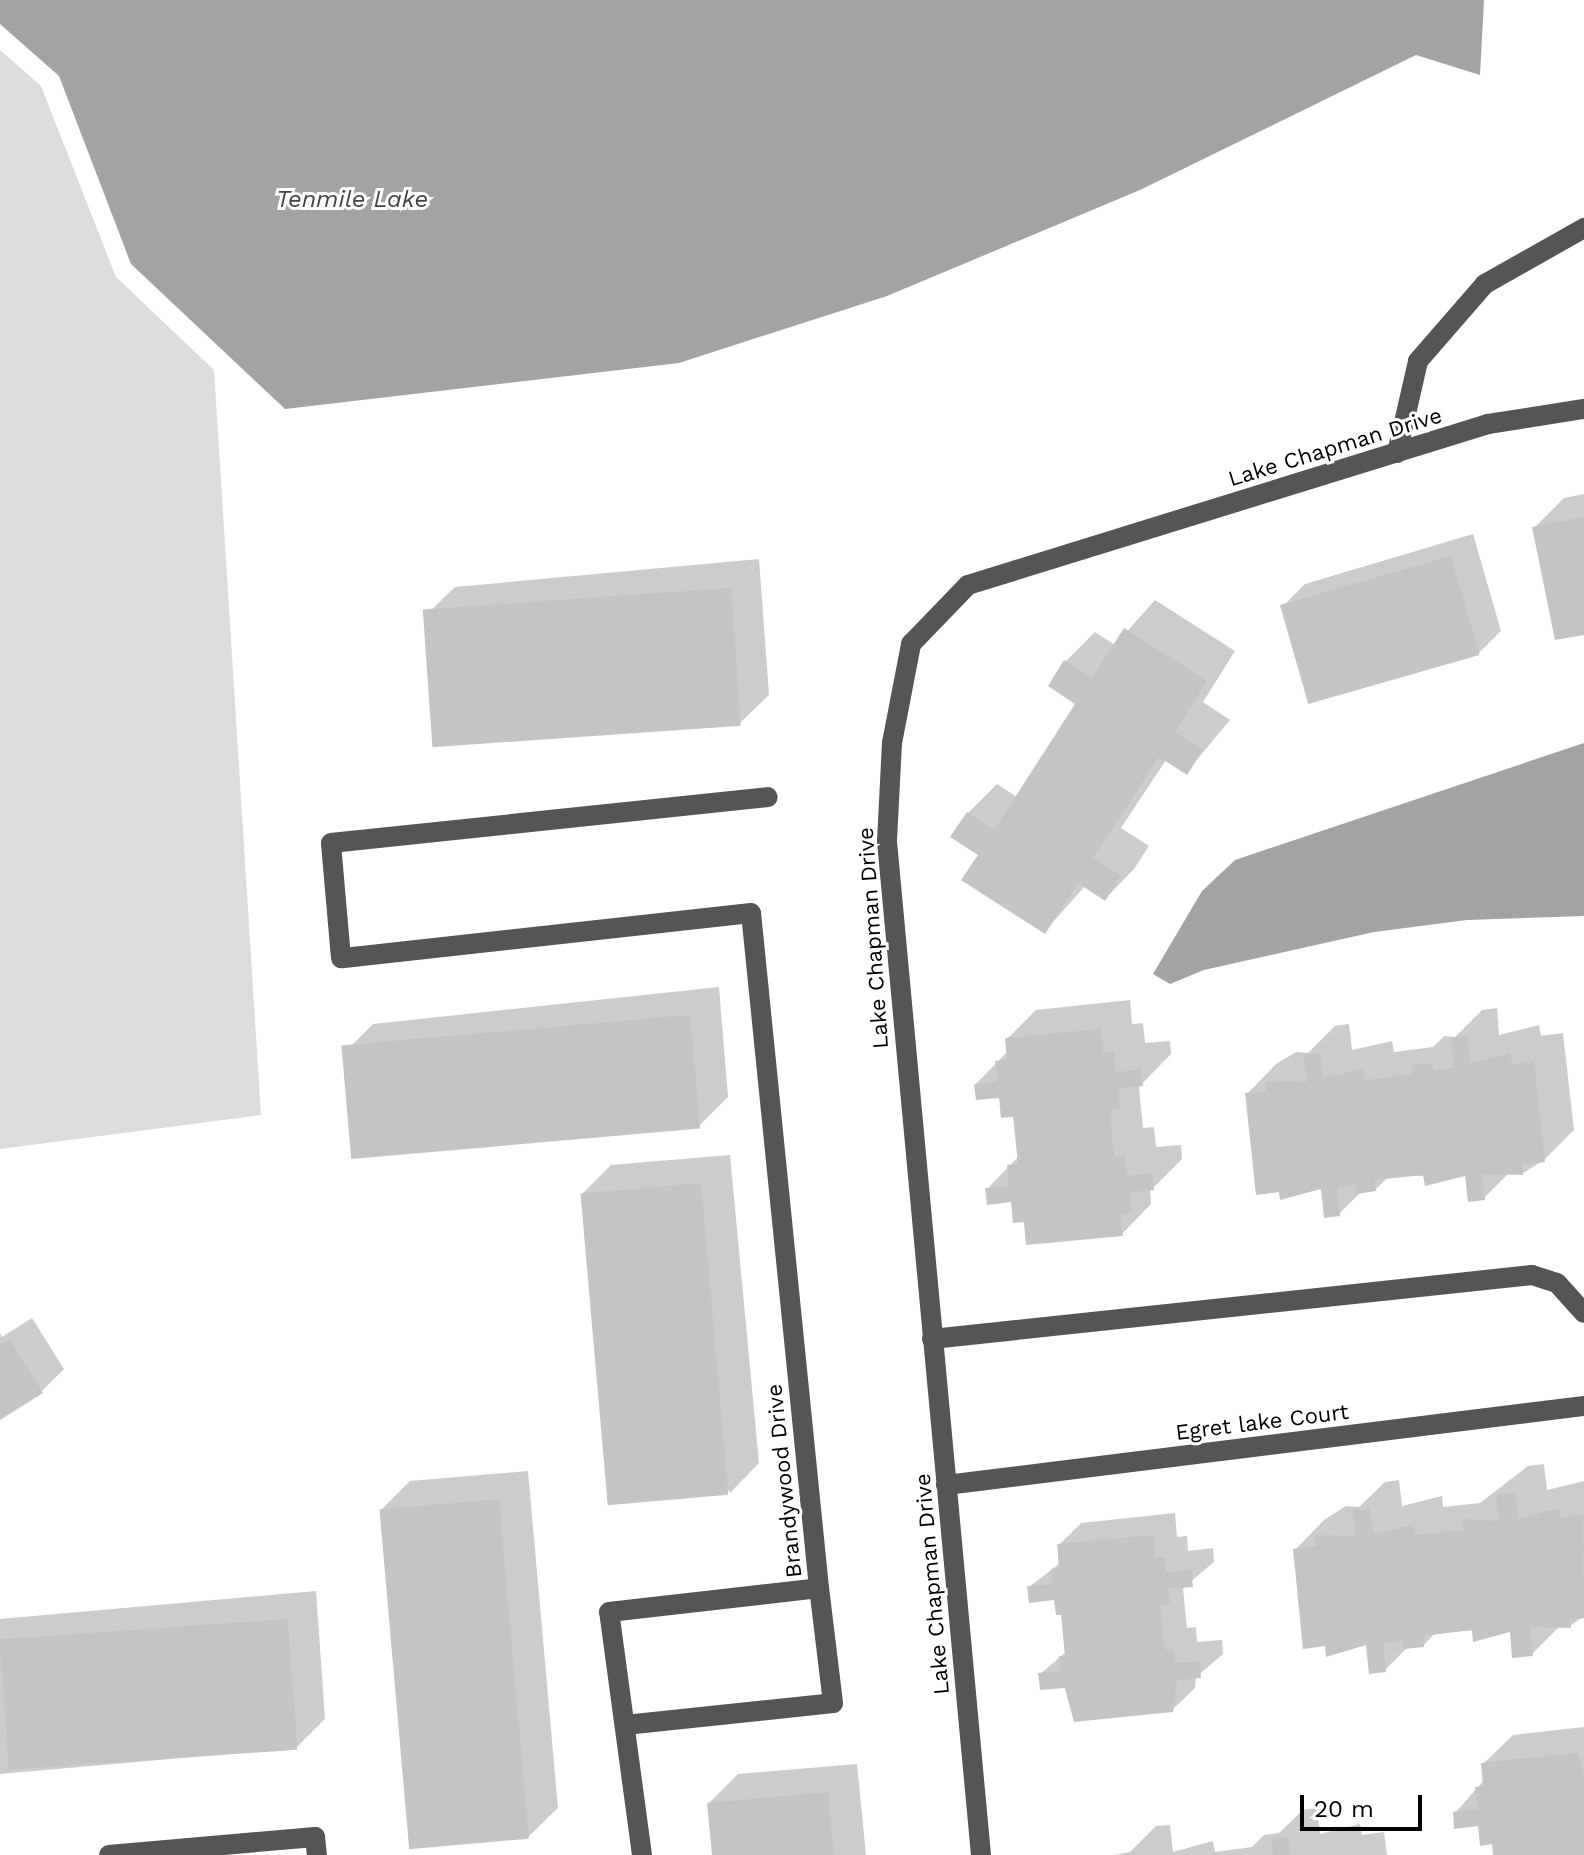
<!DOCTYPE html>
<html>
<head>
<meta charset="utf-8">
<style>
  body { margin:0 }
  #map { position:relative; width:1584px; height:1855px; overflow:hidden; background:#fff; font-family:"Work Sans",sans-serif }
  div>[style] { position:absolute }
  .green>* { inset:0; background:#dcdcdc }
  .water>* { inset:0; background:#a3a3a3 }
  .shadow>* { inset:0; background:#0003 }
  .building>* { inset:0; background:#c4c4c4; transform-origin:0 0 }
  .minor>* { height:20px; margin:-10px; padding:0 10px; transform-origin:10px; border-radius:10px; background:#555 }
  span { translate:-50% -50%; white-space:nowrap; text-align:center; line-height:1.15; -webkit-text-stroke:6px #fff; paint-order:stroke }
  .street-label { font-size:22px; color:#000 }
  .water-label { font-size:24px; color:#444; font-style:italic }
  .scale { position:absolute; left:1300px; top:1795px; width:122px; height:36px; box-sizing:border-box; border:4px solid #000; border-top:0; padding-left:10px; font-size:24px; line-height:28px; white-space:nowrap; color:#000; -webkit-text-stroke:6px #fff; paint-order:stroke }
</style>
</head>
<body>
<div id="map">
  <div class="green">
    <div style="clip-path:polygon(0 50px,41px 86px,116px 277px,214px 370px,261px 1115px,0 1149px)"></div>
  </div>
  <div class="water">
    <div style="clip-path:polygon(0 0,1484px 0,1480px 75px,1416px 55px,1140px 190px,887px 296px,679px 363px,285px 409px,131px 264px,59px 76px,0 24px)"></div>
    <div style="clip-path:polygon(1584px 743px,1584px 916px,1467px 920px,1374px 932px,1204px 970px,1170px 984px,1153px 974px,1202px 891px,1235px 860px)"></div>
  </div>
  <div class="shadow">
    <div style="clip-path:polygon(1584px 494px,1584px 633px,1534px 528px,1564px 498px)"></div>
    <div style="clip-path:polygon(1473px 534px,1501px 631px,1479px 653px,1282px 607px,1305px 584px)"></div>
    <div style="clip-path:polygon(759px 559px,769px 695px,739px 724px,425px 616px,455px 587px)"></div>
    <div style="clip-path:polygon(1155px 600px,1235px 651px,1203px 702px,1230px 720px,1186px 773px,1166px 760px,1121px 828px,1149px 846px,1134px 869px,1105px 899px,1085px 886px,1045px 931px,981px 854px,968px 813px,997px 784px,1017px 797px,1078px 703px,1065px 662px,1095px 632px,1115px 645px)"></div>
    <div style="clip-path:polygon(719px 987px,728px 1097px,698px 1127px,344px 1053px,373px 1024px)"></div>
    <div style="clip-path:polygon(1130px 1000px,1132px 1024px,1143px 1023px,1145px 1043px,1170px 1041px,1171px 1054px,1139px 1087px,1143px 1128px,1154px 1127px,1156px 1147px,1181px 1145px,1182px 1159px,1150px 1191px,1151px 1204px,1122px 1234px,987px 1189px,1019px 1156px,1015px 1115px,1001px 1096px,976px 1084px,1008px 1051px,1007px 1039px,1036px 1010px)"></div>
    <div style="clip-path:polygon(1497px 1008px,1499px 1035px,1539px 1025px,1541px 1036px,1563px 1033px,1574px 1130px,1544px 1160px,1523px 1173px,1509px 1173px,1484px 1198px,1467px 1174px,1388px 1177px,1375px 1190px,1362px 1191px,1339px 1214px,1247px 1094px,1276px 1064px,1296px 1052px,1308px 1053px,1335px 1026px,1349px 1024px,1352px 1050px,1392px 1041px,1394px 1052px,1433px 1047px,1444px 1036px,1455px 1037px,1482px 1010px)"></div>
    <div style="clip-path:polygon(730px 1155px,759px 1463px,730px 1493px,582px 1194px,611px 1165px)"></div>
    <div style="clip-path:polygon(32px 1318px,64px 1369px,41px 1392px,0 1417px,0 1333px,2px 1337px)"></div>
    <div style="clip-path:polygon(1544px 1464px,1547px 1490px,1584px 1481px,1584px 1616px,1570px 1626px,1560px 1626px,1532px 1654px,1511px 1629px,1436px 1632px,1424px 1645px,1411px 1644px,1385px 1670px,1295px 1550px,1324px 1520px,1346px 1506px,1359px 1507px,1385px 1482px,1399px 1480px,1402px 1506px,1442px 1496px,1443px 1507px,1480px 1503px,1528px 1466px)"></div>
    <div style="clip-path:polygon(528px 1471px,558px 1808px,528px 1837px,381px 1510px,410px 1481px)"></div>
    <div style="clip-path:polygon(1175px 1513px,1177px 1537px,1187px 1536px,1188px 1551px,1213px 1548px,1214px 1562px,1183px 1588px,1187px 1628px,1196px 1627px,1197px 1642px,1222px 1640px,1223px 1654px,1196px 1677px,1195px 1688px,1172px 1710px,1068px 1701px,1067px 1686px,1040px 1674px,1067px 1651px,1063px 1612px,1056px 1598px,1029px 1587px,1059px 1564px,1059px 1545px,1081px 1523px)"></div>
    <div style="clip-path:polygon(316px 1591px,325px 1719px,296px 1748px,0 1774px,0 1619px)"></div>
    <div style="clip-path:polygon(1584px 1727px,1584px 1855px,1495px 1855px,1494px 1842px,1480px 1824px,1455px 1813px,1485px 1779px,1483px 1764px,1513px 1735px)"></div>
    <div style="clip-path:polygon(857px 1764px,866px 1855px,714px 1855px,709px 1803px,738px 1774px)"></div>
    <div style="clip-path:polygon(1317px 1808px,1320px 1834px,1360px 1824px,1362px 1835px,1384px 1832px,1387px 1855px,1114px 1855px,1130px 1852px,1156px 1826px,1170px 1825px,1173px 1852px,1213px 1841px,1215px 1852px,1252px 1847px,1264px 1835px,1279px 1833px,1303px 1810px)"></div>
  </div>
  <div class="building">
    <div style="clip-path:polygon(1584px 517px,1584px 635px,1555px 640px,1532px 527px)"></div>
    <div style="left:1451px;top:556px;width:103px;height:178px;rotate:74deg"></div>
    <div style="left:731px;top:588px;width:138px;height:309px;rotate:86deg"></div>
    <div style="clip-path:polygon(1124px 628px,1207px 681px,1175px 732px,1203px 750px,1187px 775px,1159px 757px,1093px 858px,1121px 876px,1105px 901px,1078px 883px,1045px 934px,961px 880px,978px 855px,950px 837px,967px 812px,994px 830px,1075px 704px,1048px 686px,1064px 660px,1092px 678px)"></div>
    <div style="left:690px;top:1015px;width:114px;height:350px;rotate:85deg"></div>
    <div style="clip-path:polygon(1101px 1029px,1103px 1052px,1114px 1051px,1116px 1072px,1141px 1069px,1143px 1086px,1118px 1088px,1120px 1109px,1110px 1110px,1114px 1156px,1125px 1155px,1127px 1176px,1152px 1173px,1154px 1190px,1130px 1192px,1131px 1213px,1120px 1214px,1123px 1236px,1026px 1245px,1024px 1222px,1013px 1223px,1011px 1202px,987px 1205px,985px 1188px,1009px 1186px,1007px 1165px,1018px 1164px,1013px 1117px,1001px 1118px,999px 1098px,976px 1100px,974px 1084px,998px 1082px,995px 1061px,1007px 1059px,1005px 1038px)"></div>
    <div style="clip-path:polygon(1468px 1036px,1470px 1063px,1510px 1053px,1512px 1064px,1534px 1061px,1545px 1162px,1522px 1165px,1523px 1175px,1482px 1174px,1485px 1200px,1468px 1202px,1465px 1176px,1425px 1186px,1423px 1175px,1375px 1180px,1376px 1191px,1356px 1194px,1355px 1185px,1337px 1188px,1340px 1216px,1324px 1218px,1321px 1189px,1280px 1200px,1279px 1192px,1256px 1195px,1245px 1093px,1266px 1091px,1265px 1081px,1307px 1082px,1304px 1054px,1320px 1053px,1323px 1078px,1363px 1069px,1365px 1080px,1413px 1074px,1412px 1065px,1433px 1063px,1433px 1070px,1454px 1068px,1451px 1038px)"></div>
    <div style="left:701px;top:1183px;width:313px;height:121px;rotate:85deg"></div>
    <div style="clip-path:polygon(9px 1339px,43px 1393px,0 1420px,0 1345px)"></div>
    <div style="clip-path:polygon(1515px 1493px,1518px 1519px,1559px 1508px,1560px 1517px,1583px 1515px,1584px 1618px,1570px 1620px,1571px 1628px,1530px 1627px,1533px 1656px,1512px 1658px,1510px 1632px,1473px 1642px,1472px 1630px,1423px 1636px,1424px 1647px,1404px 1649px,1403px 1641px,1383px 1643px,1386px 1672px,1369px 1674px,1366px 1645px,1326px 1657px,1325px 1646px,1303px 1649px,1293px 1549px,1316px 1546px,1315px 1535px,1356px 1536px,1353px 1510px,1370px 1509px,1373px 1534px,1413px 1525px,1415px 1535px,1463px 1530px,1462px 1519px,1499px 1521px,1496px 1495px)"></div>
    <div style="left:499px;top:1499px;width:341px;height:120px;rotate:85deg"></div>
    <div style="clip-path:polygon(1154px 1535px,1155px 1558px,1165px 1557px,1166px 1572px,1191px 1570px,1193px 1587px,1168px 1589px,1170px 1604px,1160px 1605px,1165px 1650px,1174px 1649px,1175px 1663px,1200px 1661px,1201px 1678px,1177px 1680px,1173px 1712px,1074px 1722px,1065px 1688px,1040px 1690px,1038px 1673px,1060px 1671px,1059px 1656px,1065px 1656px,1061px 1615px,1056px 1615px,1054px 1600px,1029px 1603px,1027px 1586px,1052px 1584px,1051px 1569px,1059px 1568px,1057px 1544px)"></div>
    <div style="left:288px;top:1619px;width:131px;height:289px;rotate:86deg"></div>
    <div style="clip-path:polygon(1578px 1753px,1584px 1776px,1584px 1855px,1493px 1855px,1492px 1844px,1480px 1846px,1478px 1826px,1454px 1829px,1453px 1812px,1477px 1809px,1475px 1787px,1483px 1786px,1481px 1763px)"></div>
    <div style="clip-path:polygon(828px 1792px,834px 1855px,712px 1855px,707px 1803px)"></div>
    <div style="clip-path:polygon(1288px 1837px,1290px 1855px,1273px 1855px,1271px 1838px)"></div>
  </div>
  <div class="minor">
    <div style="left:1397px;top:453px;width:94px;rotate:-77.1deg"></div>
    <div style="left:1418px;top:361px;width:102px;rotate:-49deg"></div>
    <div style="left:1485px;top:284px;width:114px;rotate:-29.5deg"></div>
    <div style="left:932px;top:1339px;width:603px;rotate:-6.09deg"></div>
    <div style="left:1532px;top:1275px;width:26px;rotate:18deg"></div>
    <div style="left:1557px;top:1283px;width:40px;rotate:48deg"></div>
    <div style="left:946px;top:1485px;width:643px;rotate:-7.06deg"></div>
    <div style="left:625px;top:1725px;width:209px;rotate:-6deg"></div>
    <div style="left:833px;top:1703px;width:116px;rotate:-96.9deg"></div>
    <div style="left:109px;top:1855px;width:207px;rotate:-5deg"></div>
    <div style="left:315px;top:1837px;width:18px;rotate:84deg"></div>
    <div style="left:642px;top:1855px;width:245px;rotate:-97.7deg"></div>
    <div style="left:609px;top:1612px;width:211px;rotate:-6.5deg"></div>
    <div style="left:819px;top:1588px;width:678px;rotate:-95.75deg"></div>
    <div style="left:751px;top:913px;width:412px;rotate:173.7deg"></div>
    <div style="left:341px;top:958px;width:115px;rotate:-95deg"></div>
    <div style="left:331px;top:843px;width:439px;rotate:-6deg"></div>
    <div style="left:981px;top:1855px;width:1018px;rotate:-95.3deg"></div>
    <div style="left:887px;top:841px;width:98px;rotate:-87.1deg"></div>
    <div style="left:892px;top:743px;width:101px;rotate:-79.1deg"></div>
    <div style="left:911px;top:644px;width:82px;rotate:-46deg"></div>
    <div style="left:968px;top:585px;width:544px;rotate:-17.2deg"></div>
    <div style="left:1488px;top:424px;width:97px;rotate:-8.9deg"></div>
  </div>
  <div class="street-label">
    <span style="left:1335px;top:447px;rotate:-17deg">Lake Chapman Drive</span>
    <span style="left:873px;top:938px;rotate:-94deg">Lake Chapman Drive</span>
    <span style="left:1262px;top:1422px;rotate:-7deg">Egret lake Court</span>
    <span style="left:784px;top:1481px;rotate:-96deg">Brandywood Drive</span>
    <span style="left:932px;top:1584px;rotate:-95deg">Lake Chapman Drive</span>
  </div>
  <div class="water-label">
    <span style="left:352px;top:200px">Tenmile Lake</span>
  </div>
  <div class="scale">20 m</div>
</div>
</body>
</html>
